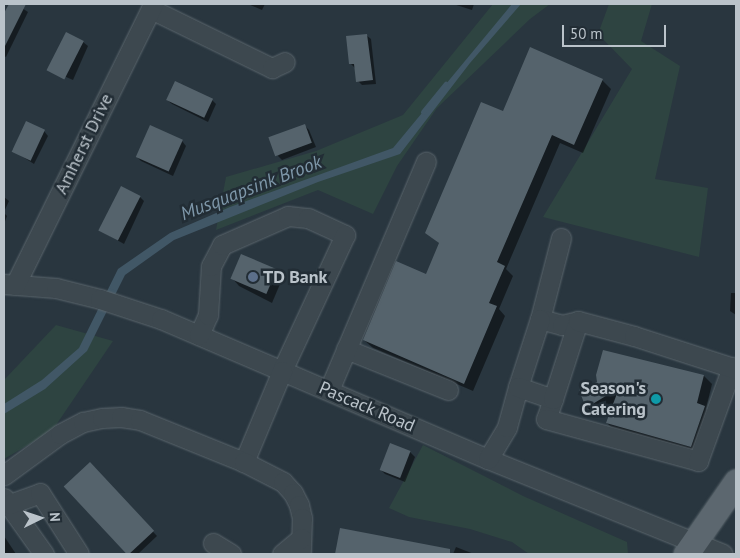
<!DOCTYPE html>
<html>
<head>
<meta charset="utf-8">
<style>
  body { margin:0 }
  #map { position:relative; width:740px; height:558px; overflow:hidden; background:#29363f; font-family:"PT Sans",sans-serif }
  div>[style] { position:absolute }
  .green>* { inset:0; background:#2e4441 }
  .water>* { inset:0; background:#415766 }
  .shadow>* { inset:0; background:#0007 }
  .stream>* { height:4.5px; margin:-2.25px; padding:0 2.25px; transform-origin:2.25px; border-radius:2.25px; background:#415766 }
  .building>* { inset:0; background:#55636c; transform-origin:0 0 }
  .roads { filter:drop-shadow(0 0 1px #5b666d) drop-shadow(0 0 1px #5b666d) }
  .minor>* { height:19px; margin:-9.5px; padding:0 9.5px; transform-origin:9.5px; border-radius:9.5px; background:#3d484f }
  .major>* { height:25px; margin:-12.5px; padding:0 12.5px; transform-origin:12.5px; border-radius:12.5px; background:#5c676f }
  .dots>* { width:14px; height:14px; translate:-50% -50%; box-sizing:border-box; border:2px solid #222d35; border-radius:50% }
  span { translate:-50% -50%; white-space:nowrap; text-align:center; line-height:1.15; -webkit-text-stroke:5px #222d35; paint-order:stroke }
  .street-label { font-size:18px; color:#bac3ca }
  .poi-label { font-size:18px; color:#bac3ca; font-weight:700 }
  .left { translate:0 -50%; text-align:left }
  .right { translate:-100% -50%; text-align:right }
  .water-label { font-size:19px; color:#7e97a9; font-style:italic }
  .frame { position:absolute; inset:0; border:5px solid #bac3ca; pointer-events:none }
  .north { position:absolute; left:15px; top:493px; width:50px; height:50px; -webkit-text-stroke:4px #222d35; paint-order:stroke; rotate:86deg; font-size:14px; font-weight:700; line-height:20px; text-align:center; color:#bac3ca }
  .north::after { content:''; display:block; margin:auto; width:18px; height:22px; background:#bac3ca; clip-path:polygon(50% 0,100% 100%,50% 72%,0 100%) }
  .scale { position:absolute; left:562px; top:25px; width:104px; height:22px; box-sizing:border-box; border:2px solid #bac3ca; border-top:0; padding-left:6px; font-size:15px; line-height:18px; white-space:nowrap; color:#bac3ca; -webkit-text-stroke:4px #222d35; paint-order:stroke }
</style>
</head>
<body>
<div id="map">
  <div class="green">
    <div style="clip-path:polygon(493px 4px,550px 4px,530px 19px,437px 108px,397px 166px,373px 214px,318px 190px,216px 230px,226px 177px,316px 151px,403px 115px)"></div>
    <div style="clip-path:polygon(609px 4px,652px 4px,641px 41px,680px 66px,655px 179px,708px 188px,699px 257px,543px 217px,632px 69px,598px 34px)"></div>
    <div style="clip-path:polygon(56px 325px,113px 341px,52px 431px,4px 459px,4px 380px)"></div>
    <div style="clip-path:polygon(423px 445px,523px 496px,627px 542px,628px 554px,529px 554px,512px 542px,470px 529px,409px 517px,389px 508px)"></div>
  </div>
  <div class="water">
    <div style="clip-path:polygon(512px 4px,521px 4px,470px 63px,400px 154px,318px 182px,174px 240px,125px 275px,87px 351px,45px 389px,4px 414px,4px 404px,42px 380px,79px 348px,118px 269px,170px 233px,230px 207px,393px 148px)"></div>
  </div>
  <div class="shadow">
    <div style="clip-path:polygon(10px 4px,16px 4px,28px 12px,6px 57px,4px 56px,4px 16px)"></div>
    <div style="clip-path:polygon(248px 4px,265px 4px,262px 10px)"></div>
    <div style="clip-path:polygon(453px 4px,474px 4px,472px 10px)"></div>
    <div style="clip-path:polygon(366px 35px,371px 39px,376px 84px,362px 85px,358px 81px,355px 68px,351px 64px)"></div>
    <div style="clip-path:polygon(83px 42px,88px 46px,73px 80px,50px 70px)"></div>
    <div style="clip-path:polygon(602px 80px,611px 89px,583px 153px,560px 143px,506px 269px,513px 276px,499px 309px,505px 316px,473px 391px,373px 348px,364px 340px,426px 276px,440px 244px,427px 232px,503px 113px)"></div>
    <div style="clip-path:polygon(167px 100px,212px 100px,216px 104px,208px 122px,172px 104px)"></div>
    <div style="clip-path:polygon(305px 126px,309px 130px,316px 147px,282px 160px,278px 156px)"></div>
    <div style="clip-path:polygon(44px 131px,48px 136px,34px 164px,12px 150px)"></div>
    <div style="clip-path:polygon(182px 141px,186px 146px,173px 176px,141px 161px,136px 156px)"></div>
    <div style="clip-path:polygon(4px 197px,9px 201px,4px 212px)"></div>
    <div style="clip-path:polygon(140px 197px,144px 201px,124px 244px,101px 231px)"></div>
    <div style="clip-path:polygon(4px 213px,7px 216px,4px 224px)"></div>
    <div style="clip-path:polygon(276px 270px,283px 277px,272px 303px,239px 286px,233px 279px)"></div>
    <div style="clip-path:polygon(731px 293px,736px 293px,736px 315px,730px 311px)"></div>
    <div style="clip-path:polygon(704px 376px,712px 384px,706px 409px,713px 416px,700px 455px,616px 432px,607px 423px,614px 404px,596px 416px,587px 407px,599px 383px)"></div>
    <div style="clip-path:polygon(410px 452px,415px 457px,405px 482px,385px 474px,381px 470px)"></div>
    <div style="clip-path:polygon(90px 464px,157px 536px,138px 554px,129px 554px,66px 487px)"></div>
    <div style="clip-path:polygon(341px 529px,438px 551px,438px 554px,336px 554px)"></div>
    <div style="clip-path:polygon(4px 536px,16px 554px,4px 554px)"></div>
    <div style="clip-path:polygon(456px 547px,474px 554px,453px 554px)"></div>
  </div>
  <div class="stream">
    <div style="left:423px;top:112px;width:36px;rotate:-51deg"></div>
  </div>
  <div class="building">
    <div style="clip-path:polygon(9px 4px,26px 4px,4px 48px,4px 13px)"></div>
    <div style="left:66px;top:32px;width:20px;height:43px;rotate:27deg"></div>
    <div style="clip-path:polygon(367px 34px,373px 80px,356px 82px,354px 64px,349px 64px,346px 36px)"></div>
    <div style="clip-path:polygon(530px 47px,603px 79px,574px 145px,552px 135px,497px 262px,505px 266px,489px 303px,497px 306px,464px 384px,363px 340px,396px 261px,426px 274px,439px 243px,425px 233px,481px 102px,503px 111px)"></div>
    <div style="left:175px;top:81px;width:42px;height:21px;rotate:25deg"></div>
    <div style="left:26px;top:121px;width:21px;height:34px;rotate:25deg"></div>
    <div style="left:305px;top:124px;width:20px;height:39px;rotate:70deg"></div>
    <div style="left:150px;top:125px;width:36px;height:35px;rotate:24deg"></div>
    <div style="left:121px;top:186px;width:22px;height:50px;rotate:27deg"></div>
    <div style="left:241px;top:254px;width:39px;height:27px;rotate:23deg"></div>
    <div style="clip-path:polygon(603px 350px,704px 375px,697px 403px,705px 406px,691px 447px,606px 423px,619px 388px,586px 408px,579px 390px,597px 382px,596px 375px)"></div>
    <div style="left:390px;top:443px;width:22px;height:29px;rotate:21deg"></div>
    <div style="left:90px;top:462px;width:94px;height:36px;rotate:47deg"></div>
    <div style="clip-path:polygon(340px 528px,450px 549px,450px 554px,335px 554px)"></div>
  </div>
  <div class="roads">
    <div class="minor">
      <div style="left:151px;top:9px;width:135px;rotate:26deg"></div>
      <div style="left:272px;top:68px;width:14px;rotate:-25deg"></div>
      <div style="left:561px;top:238px;width:84px;rotate:104.5deg"></div>
      <div style="left:540px;top:319px;width:23px;rotate:15deg"></div>
      <div style="left:562px;top:325px;width:16px;rotate:-14deg"></div>
      <div style="left:4px;top:284px;width:52px;rotate:4.4deg"></div>
      <div style="left:56px;top:288px;width:45px;rotate:14deg"></div>
      <div style="left:100px;top:299px;width:64px;rotate:18.2deg"></div>
      <div style="left:161px;top:319px;width:356px;rotate:23.2deg"></div>
      <div style="left:488px;top:459px;width:253px;rotate:22deg"></div>
      <div style="left:15px;top:285px;width:313px;rotate:-63.8deg"></div>
      <div style="left:199px;top:335px;width:22px;rotate:-66deg"></div>
      <div style="left:208px;top:315px;width:49px;rotate:-86.5deg"></div>
      <div style="left:211px;top:266px;width:24px;rotate:-62deg"></div>
      <div style="left:222px;top:245px;width:72px;rotate:-23.7deg"></div>
      <div style="left:288px;top:216px;width:20px;rotate:6deg"></div>
      <div style="left:308px;top:218px;width:41px;rotate:24.7deg"></div>
      <div style="left:345px;top:235px;width:150px;rotate:114.9deg"></div>
      <div style="left:282px;top:371px;width:99px;rotate:112.7deg"></div>
      <div style="left:346px;top:349px;width:110px;rotate:21.9deg"></div>
      <div style="left:518px;top:387px;width:71px;rotate:-72.1deg"></div>
      <div style="left:329px;top:390px;width:248px;rotate:-67deg"></div>
      <div style="left:553px;top:399px;width:21px;rotate:109deg"></div>
      <div style="left:546px;top:419px;width:158px;rotate:15.4deg"></div>
      <div style="left:698px;top:461px;width:100px;rotate:-70.1deg"></div>
      <div style="left:488px;top:459px;width:37px;rotate:-59deg"></div>
      <div style="left:507px;top:427px;width:41px;rotate:-74.6deg"></div>
      <div style="left:518px;top:387px;width:37px;rotate:19deg"></div>
      <div style="left:553px;top:399px;width:82px;rotate:-72.2deg"></div>
      <div style="left:578px;top:321px;width:58px;rotate:15deg"></div>
      <div style="left:634px;top:336px;width:107px;rotate:17.9deg"></div>
      <div style="left:4px;top:475px;width:69px;rotate:-36.2deg"></div>
      <div style="left:60px;top:434px;width:26px;rotate:-28deg"></div>
      <div style="left:83px;top:422px;width:19px;rotate:-12deg"></div>
      <div style="left:102px;top:418px;width:19px;rotate:-3deg"></div>
      <div style="left:121px;top:417px;width:19px;rotate:9deg"></div>
      <div style="left:140px;top:420px;width:112px;rotate:22deg"></div>
      <div style="left:244px;top:462px;width:44px;rotate:27.1deg"></div>
      <div style="left:283px;top:482px;width:15px;rotate:48deg"></div>
      <div style="left:293px;top:493px;width:13px;rotate:63deg"></div>
      <div style="left:299px;top:505px;width:13px;rotate:77deg"></div>
      <div style="left:302px;top:518px;width:36px;rotate:92deg"></div>
      <div style="left:4px;top:498px;width:69px;rotate:54.5deg"></div>
      <div style="left:10px;top:504px;width:32px;rotate:-20deg"></div>
      <div style="left:40px;top:493px;width:72px;rotate:57.4deg"></div>
      <div style="left:213px;top:543px;width:21px;rotate:31deg"></div>
      <div style="left:282px;top:554px;width:25px;rotate:-40deg"></div>
    </div>
    <div class="major">
      <div style="left:686px;top:554px;width:88px;rotate:-55.2deg"></div>
    </div>
  </div>
  <div class="dots">
    <div style="left:253px;top:277px;background:#5c6f8a"></div>
    <div style="left:656px;top:399px;background:#0f9aa8"></div>
  </div>
  <div class="street-label">
    <span style="left:84px;top:144px;rotate:-64deg">Amherst Drive</span>
    <span style="left:367px;top:407px;rotate:23deg">Pascack Road</span>
  </div>
  <div class="poi-label">
    <span class="left" style="left:263px;top:277px">TD Bank</span>
    <span class="right" style="left:646px;top:399px">Season's<br>Catering</span>
  </div>
  <div class="water-label">
    <span style="left:251px;top:188px;rotate:-21deg">Musquapsink Brook</span>
  </div>
  <div class="frame"></div>
  <div class="north">N</div>
  <div class="scale">50 m</div>
</div>
</body>
</html>
